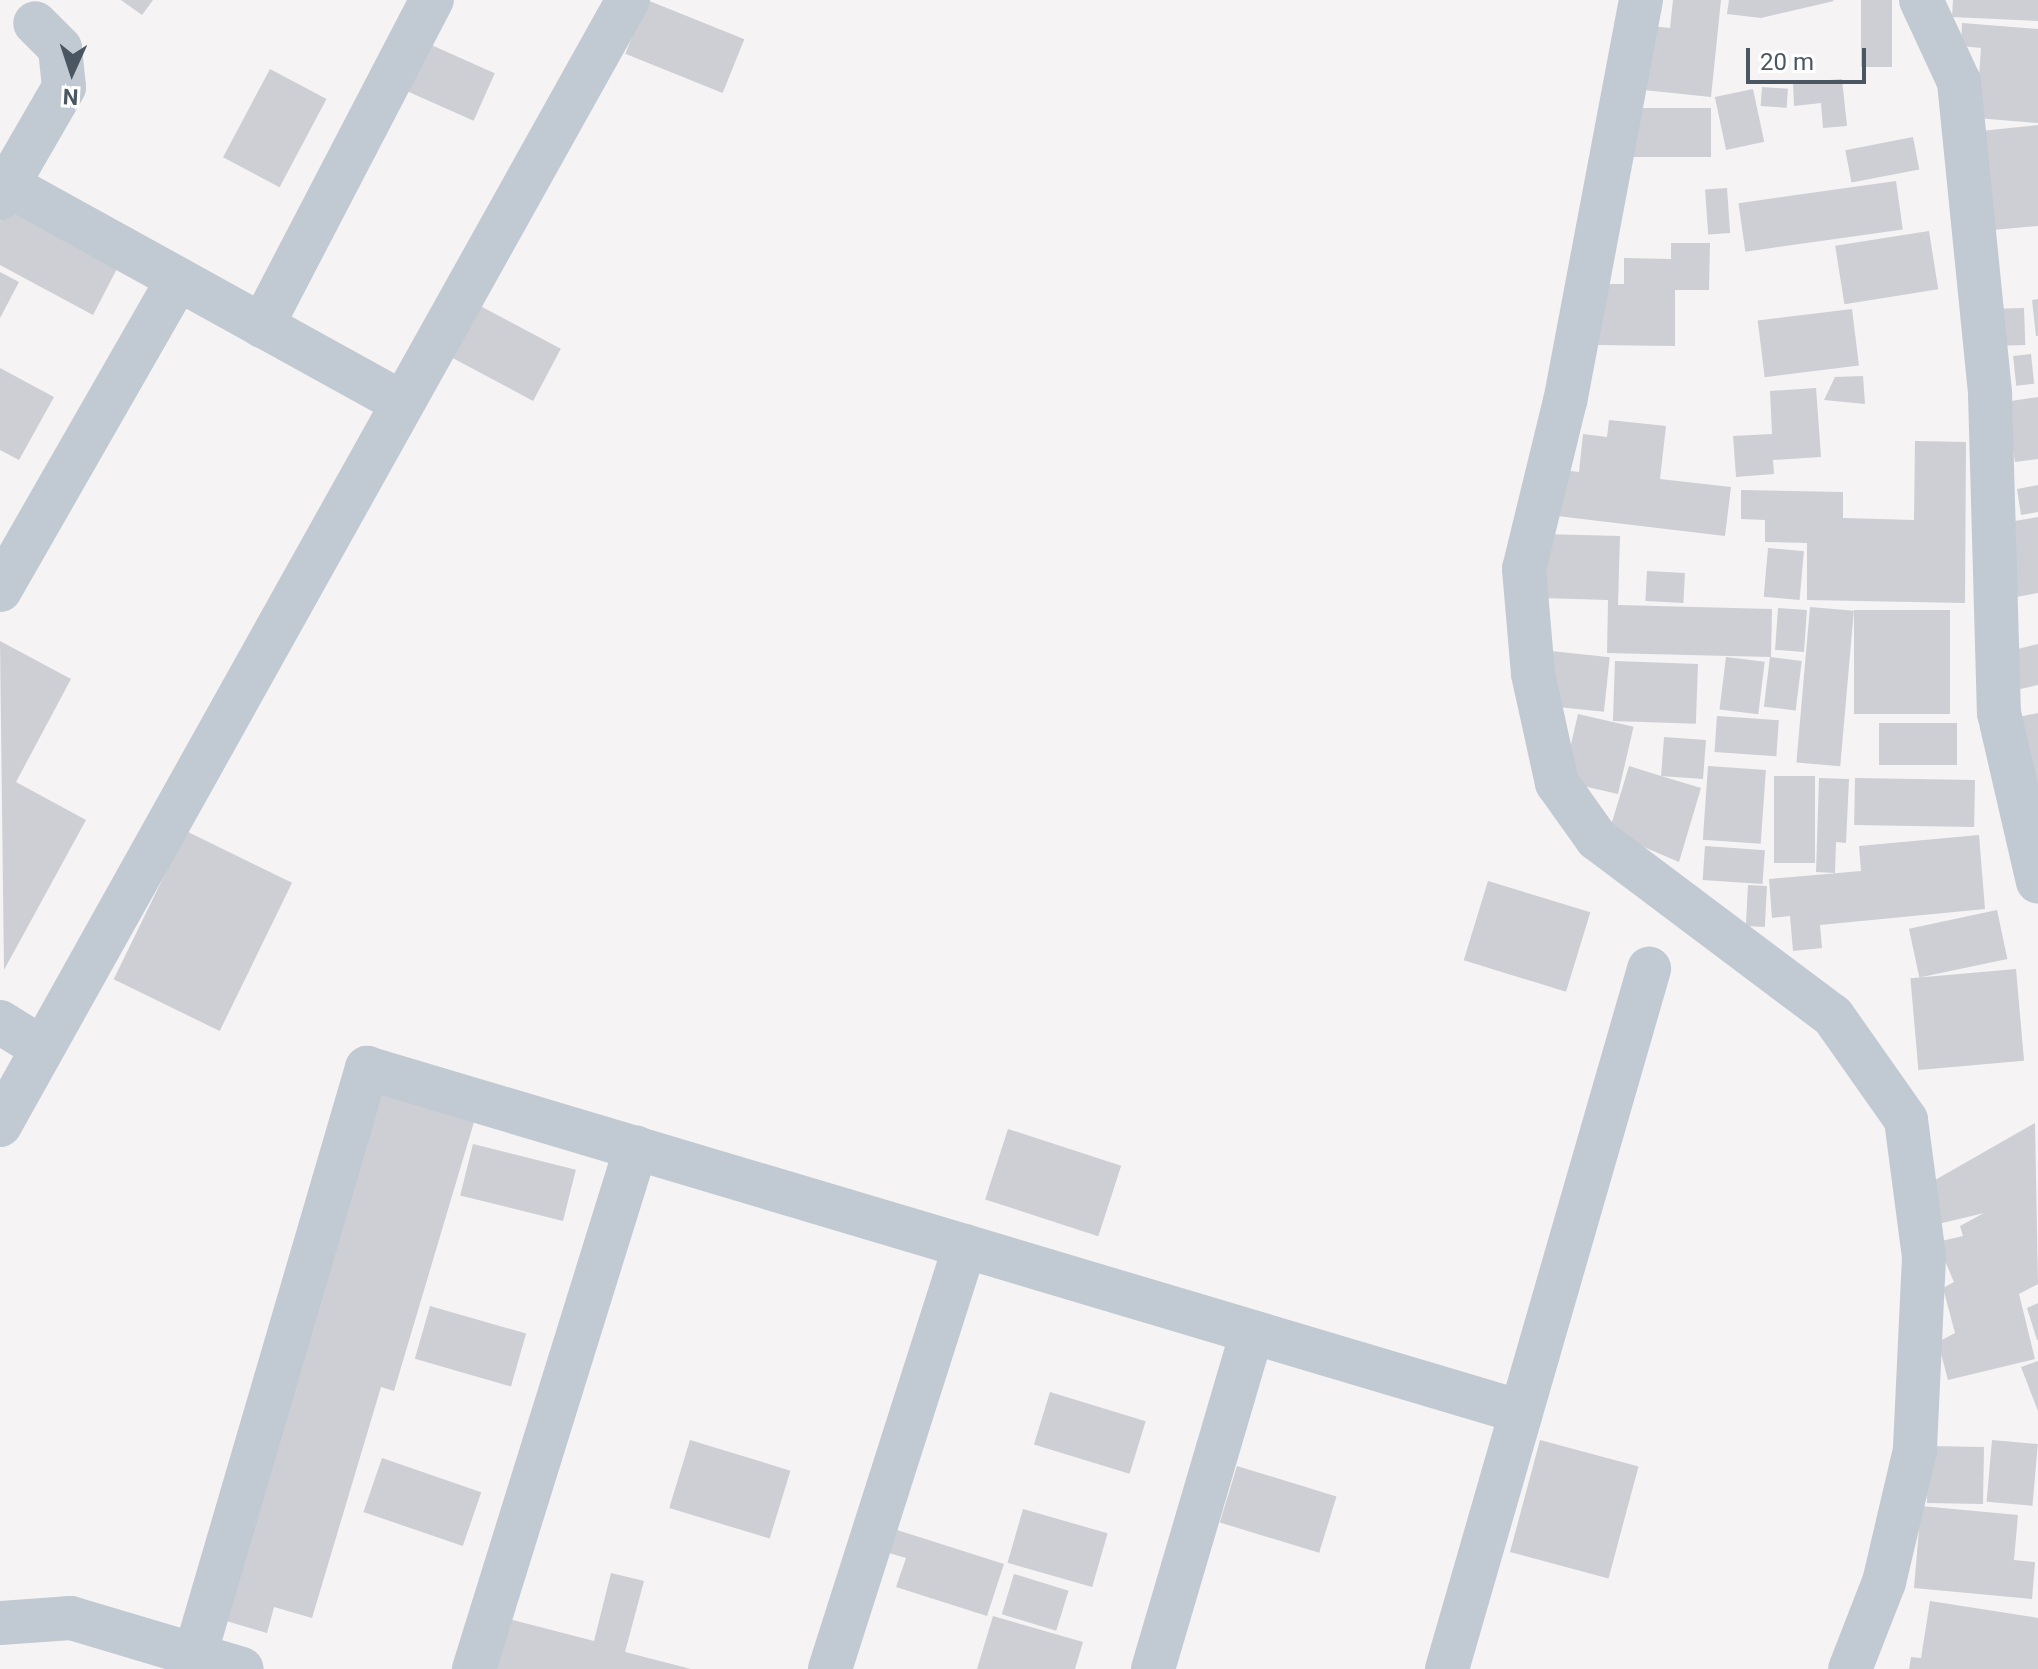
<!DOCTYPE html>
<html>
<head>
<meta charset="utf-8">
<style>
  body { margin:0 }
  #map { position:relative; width:2038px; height:1669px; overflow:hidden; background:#f5f3f3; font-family:Roboto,sans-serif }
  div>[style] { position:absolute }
  .building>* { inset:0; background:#cdcfd5; transform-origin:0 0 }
  .minor>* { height:44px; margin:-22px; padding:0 22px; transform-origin:22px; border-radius:22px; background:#c1cad2 }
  span { translate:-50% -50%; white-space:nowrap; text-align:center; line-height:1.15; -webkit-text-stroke:6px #fff; paint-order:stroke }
  .north { position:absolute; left:32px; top:32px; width:80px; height:80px; -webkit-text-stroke:6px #fff; paint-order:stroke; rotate:183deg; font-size:22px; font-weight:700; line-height:32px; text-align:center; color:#4a5661 }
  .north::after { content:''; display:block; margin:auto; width:28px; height:36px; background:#4a5661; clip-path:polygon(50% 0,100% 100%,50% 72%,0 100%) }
  .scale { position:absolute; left:1746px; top:48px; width:120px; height:36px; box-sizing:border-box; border:4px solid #4a5661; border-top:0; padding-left:10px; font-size:24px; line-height:28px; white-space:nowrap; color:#4a5661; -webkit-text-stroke:6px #fff; paint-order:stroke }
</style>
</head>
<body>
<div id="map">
  <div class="building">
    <div style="clip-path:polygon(121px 0,153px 0,142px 15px)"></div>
    <div style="left:647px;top:0;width:105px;height:58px;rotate:22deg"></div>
    <div style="clip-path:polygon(1673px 0,1721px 0,1711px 97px,1634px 89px,1641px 25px,1670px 28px)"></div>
    <div style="clip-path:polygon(1729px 0,1833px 0,1834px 1px,1761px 18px,1727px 14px)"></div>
    <div style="left:1861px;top:0;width:31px;height:67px"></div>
    <div style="clip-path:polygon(1953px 0,2038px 0,2038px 21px,1952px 17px)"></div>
    <div style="clip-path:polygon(1962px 23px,2038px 29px,2038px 123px,1976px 118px,1981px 48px,1961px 46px)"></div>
    <div style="left:429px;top:44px;width:72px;height:52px;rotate:24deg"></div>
    <div style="left:270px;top:69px;width:64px;height:100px;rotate:28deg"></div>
    <div style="clip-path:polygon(1842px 79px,1847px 126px,1823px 128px,1821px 103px,1794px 106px,1793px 83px)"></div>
    <div style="left:1762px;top:87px;width:26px;height:19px;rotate:4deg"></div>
    <div style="left:1753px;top:89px;width:54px;height:39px;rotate:78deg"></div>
    <div style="left:1623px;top:108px;width:88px;height:49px"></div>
    <div style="clip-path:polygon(2038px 125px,2038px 226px,1981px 231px,1971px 132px)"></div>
    <div style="left:1913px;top:137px;width:33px;height:69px;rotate:79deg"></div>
    <div style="left:1896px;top:181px;width:49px;height:159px;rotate:82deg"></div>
    <div style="left:1727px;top:188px;width:45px;height:22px;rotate:86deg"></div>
    <div style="clip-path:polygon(12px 200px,122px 259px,93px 315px,0 265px,0 221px)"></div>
    <div style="left:1929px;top:231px;width:59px;height:95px;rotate:81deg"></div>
    <div style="clip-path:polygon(1671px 243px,1710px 243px,1709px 290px,1675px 290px,1675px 346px,1598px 345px,1599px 284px,1624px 284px,1624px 258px,1671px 259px)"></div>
    <div style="clip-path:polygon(0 272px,19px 282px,0 318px)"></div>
    <div style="clip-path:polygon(2038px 299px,2038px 336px,2036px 336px,2032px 300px)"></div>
    <div style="left:469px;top:300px;width:104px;height:59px;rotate:28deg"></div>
    <div style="left:2024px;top:308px;width:37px;height:25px;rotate:88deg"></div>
    <div style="left:1852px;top:309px;width:57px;height:95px;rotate:83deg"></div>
    <div style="left:2031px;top:354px;width:30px;height:18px;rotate:84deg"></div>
    <div style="clip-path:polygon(0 368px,54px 397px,19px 460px,0 450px)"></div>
    <div style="clip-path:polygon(1863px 376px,1865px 404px,1824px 400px,1835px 377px)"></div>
    <div style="clip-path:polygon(1816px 388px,1821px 457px,1773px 460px,1774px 474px,1736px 477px,1733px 436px,1772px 434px,1770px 391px)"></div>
    <div style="clip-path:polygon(2038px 397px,2038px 459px,2015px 462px,2005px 402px)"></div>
    <div style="clip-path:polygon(1609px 420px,1666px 426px,1660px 479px,1731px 487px,1725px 536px,1557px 516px,1562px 470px,1579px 472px,1583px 434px,1607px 437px)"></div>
    <div style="clip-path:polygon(1915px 441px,1966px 442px,1965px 603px,1807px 600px,1807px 543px,1765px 542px,1765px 520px,1741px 519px,1741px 490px,1843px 492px,1843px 518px,1914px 520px)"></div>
    <div style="clip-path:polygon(2038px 485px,2038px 512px,2021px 515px,2017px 489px)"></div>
    <div style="clip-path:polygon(2038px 517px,2038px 593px,2016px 597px,2003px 523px)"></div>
    <div style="clip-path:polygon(1542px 534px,1620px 536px,1618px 605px,1772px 609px,1771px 657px,1607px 653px,1608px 600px,1541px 598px)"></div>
    <div style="left:1768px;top:548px;width:36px;height:49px;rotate:5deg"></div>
    <div style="left:1647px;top:571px;width:38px;height:30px;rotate:3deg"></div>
    <div style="left:1810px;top:607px;width:44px;height:156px;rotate:5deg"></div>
    <div style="left:1778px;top:608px;width:29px;height:42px;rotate:4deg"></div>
    <div style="left:1854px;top:610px;width:96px;height:104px"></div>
    <div style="clip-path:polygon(0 641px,71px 679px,16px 782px,86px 820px,4px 970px)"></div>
    <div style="clip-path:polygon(2038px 644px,2038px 685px,2011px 691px,2001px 653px)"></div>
    <div style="left:1551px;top:651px;width:59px;height:55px;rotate:6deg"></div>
    <div style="left:1726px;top:657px;width:39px;height:53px;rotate:7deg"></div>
    <div style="left:1770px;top:657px;width:32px;height:50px;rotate:7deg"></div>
    <div style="left:1615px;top:661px;width:83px;height:60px;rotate:2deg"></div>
    <div style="clip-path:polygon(2038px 713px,2038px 794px,2014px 718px)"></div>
    <div style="left:1578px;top:714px;width:57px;height:69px;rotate:13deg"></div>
    <div style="left:1717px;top:716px;width:62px;height:36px;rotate:4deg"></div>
    <div style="left:1879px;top:723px;width:78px;height:42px"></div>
    <div style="clip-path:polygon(1664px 737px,1706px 740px,1703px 779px,1661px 776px,1701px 788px,1679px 862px,1609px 832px,1629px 766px,1661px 776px)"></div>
    <div style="left:1708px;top:766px;width:58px;height:74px;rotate:4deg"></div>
    <div style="left:1774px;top:776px;width:41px;height:87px"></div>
    <div style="clip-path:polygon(1819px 778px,1849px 779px,1846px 843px,1836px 842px,1835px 873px,1816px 872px)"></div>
    <div style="left:1855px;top:778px;width:120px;height:47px;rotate:1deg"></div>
    <div style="left:186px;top:831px;width:118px;height:165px;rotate:26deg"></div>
    <div style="clip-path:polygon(1979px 835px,1985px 909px,1820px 925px,1822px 948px,1793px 951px,1790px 916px,1772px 918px,1769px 879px,1861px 871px,1859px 846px)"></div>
    <div style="left:1705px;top:846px;width:60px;height:34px;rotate:4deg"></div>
    <div style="left:1488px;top:881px;width:107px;height:83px;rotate:17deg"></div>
    <div style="left:1748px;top:885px;width:19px;height:41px;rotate:3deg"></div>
    <div style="left:1997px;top:910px;width:50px;height:90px;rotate:78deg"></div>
    <div style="left:2016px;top:969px;width:92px;height:106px;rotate:85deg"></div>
    <div style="clip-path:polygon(376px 1082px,477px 1112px,394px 1391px,381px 1387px,312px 1618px,274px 1607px,267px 1633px,216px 1618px)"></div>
    <div style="clip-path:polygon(2035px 1123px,2038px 1284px,2019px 1294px,2035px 1359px,1948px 1380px,1938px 1342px,1955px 1333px,1943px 1288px,1954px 1282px,1937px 1242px,1963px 1236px,1960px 1226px,1984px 1213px,1938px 1224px,1928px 1184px)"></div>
    <div style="left:1008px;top:1129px;width:119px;height:74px;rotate:18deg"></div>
    <div style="left:473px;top:1144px;width:106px;height:53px;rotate:14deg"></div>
    <div style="clip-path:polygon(2038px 1303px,2038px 1340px,2037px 1340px,2027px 1308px)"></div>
    <div style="left:430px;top:1306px;width:100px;height:55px;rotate:16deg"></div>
    <div style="clip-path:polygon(2038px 1361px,2038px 1411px,2021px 1367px)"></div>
    <div style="left:1050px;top:1392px;width:100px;height:55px;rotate:17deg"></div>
    <div style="left:690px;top:1440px;width:105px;height:71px;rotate:17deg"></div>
    <div style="left:1540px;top:1440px;width:102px;height:116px;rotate:15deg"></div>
    <div style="left:1992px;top:1440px;width:46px;height:62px;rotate:5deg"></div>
    <div style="left:1928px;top:1446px;width:56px;height:57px;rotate:1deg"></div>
    <div style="left:382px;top:1458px;width:105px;height:57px;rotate:19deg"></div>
    <div style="left:1237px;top:1466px;width:104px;height:59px;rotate:17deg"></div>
    <div style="clip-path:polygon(1921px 1506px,2018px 1515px,2014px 1560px,2035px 1562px,2032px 1599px,1914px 1588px)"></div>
    <div style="left:1023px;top:1509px;width:88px;height:56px;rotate:16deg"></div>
    <div style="clip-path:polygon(897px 1530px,1004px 1564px,987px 1616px,896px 1587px,906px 1558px,889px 1553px)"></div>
    <div style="clip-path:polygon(611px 1573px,644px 1581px,625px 1652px,691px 1669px,493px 1669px,505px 1618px,594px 1641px)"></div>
    <div style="left:1014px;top:1574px;width:57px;height:42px;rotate:17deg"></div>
    <div style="clip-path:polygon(1930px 1601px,2038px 1618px,2038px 1669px,1909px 1669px,1911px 1657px,1921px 1658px)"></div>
    <div style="clip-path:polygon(993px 1616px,1083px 1642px,1075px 1669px,977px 1669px)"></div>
  </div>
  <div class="minor">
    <div style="left:1641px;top:0;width:408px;rotate:100.7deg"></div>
    <div style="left:1565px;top:401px;width:173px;rotate:103.7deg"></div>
    <div style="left:1524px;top:569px;width:105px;rotate:85.1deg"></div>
    <div style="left:1533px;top:674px;width:112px;rotate:77.6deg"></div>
    <div style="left:1557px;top:783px;width:69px;rotate:54.5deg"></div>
    <div style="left:1597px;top:839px;width:295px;rotate:36.9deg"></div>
    <div style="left:1833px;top:1016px;width:127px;rotate:54.9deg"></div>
    <div style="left:1906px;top:1120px;width:138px;rotate:82.5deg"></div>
    <div style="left:1924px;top:1257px;width:193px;rotate:92.7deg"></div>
    <div style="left:1915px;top:1450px;width:136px;rotate:103.2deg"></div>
    <div style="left:1884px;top:1582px;width:93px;rotate:111.3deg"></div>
    <div style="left:1921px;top:0;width:90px;rotate:65.1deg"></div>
    <div style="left:1959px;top:82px;width:314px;rotate:84.3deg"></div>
    <div style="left:1990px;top:394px;width:319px;rotate:88.4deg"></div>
    <div style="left:1999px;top:713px;width:173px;rotate:77deg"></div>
    <div style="left:6px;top:184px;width:453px;rotate:28.9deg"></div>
    <div style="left:0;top:198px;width:128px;rotate:-60deg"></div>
    <div style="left:64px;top:87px;width:39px;rotate:-96deg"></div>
    <div style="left:60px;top:48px;width:35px;rotate:-135deg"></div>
    <div style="left:262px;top:326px;width:368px;rotate:-62.5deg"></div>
    <div style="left:0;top:590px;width:358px;rotate:-60.2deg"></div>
    <div style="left:0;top:1022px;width:49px;rotate:31.8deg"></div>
    <div style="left:0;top:1125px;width:1288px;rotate:-60.83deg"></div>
    <div style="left:0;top:1623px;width:71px;rotate:-4deg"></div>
    <div style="left:71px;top:1618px;width:178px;rotate:16.6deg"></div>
    <div style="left:195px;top:1655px;width:612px;rotate:-73.67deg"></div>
    <div style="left:367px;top:1068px;width:1204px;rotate:16.6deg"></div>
    <div style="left:474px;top:1669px;width:546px;rotate:-72.73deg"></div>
    <div style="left:830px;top:1669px;width:444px;rotate:-72.3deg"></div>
    <div style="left:1153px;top:1669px;width:351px;rotate:-73.6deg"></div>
    <div style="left:1447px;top:1669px;width:729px;rotate:-73.9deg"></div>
  </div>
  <div class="north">N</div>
  <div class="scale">20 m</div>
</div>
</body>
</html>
